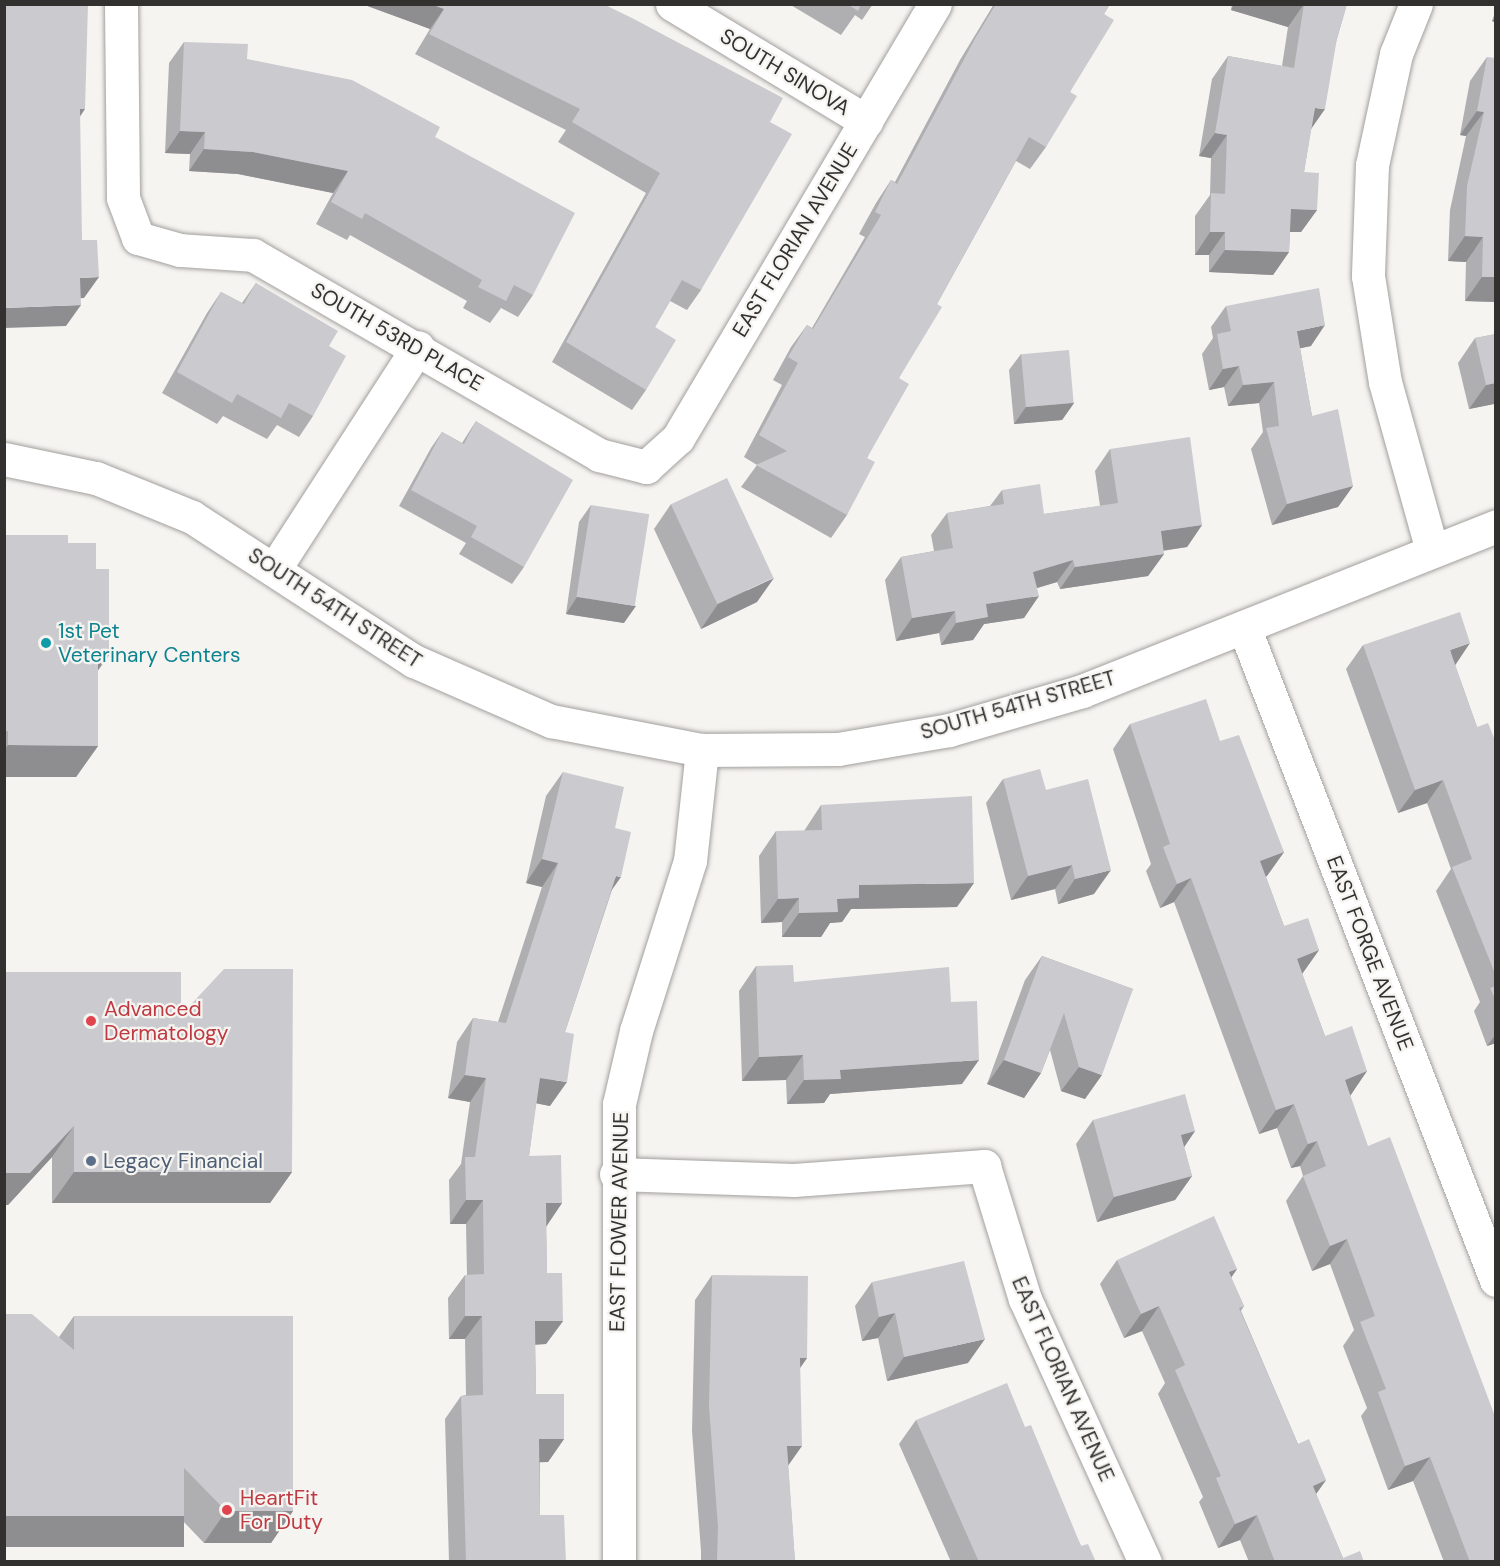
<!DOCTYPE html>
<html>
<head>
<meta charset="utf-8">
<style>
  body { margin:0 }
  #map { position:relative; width:1500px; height:1566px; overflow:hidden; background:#f6f4f1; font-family:"DM Sans",sans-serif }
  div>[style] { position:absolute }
  .roads { filter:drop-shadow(0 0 2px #a2a09e) drop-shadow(0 0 2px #a2a09e) }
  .minor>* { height:33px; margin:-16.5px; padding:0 16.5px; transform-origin:16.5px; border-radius:16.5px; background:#fff }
  .wall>* { inset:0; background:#afafb2 }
  .shaded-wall>* { inset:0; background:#8e8e91; transform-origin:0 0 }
  .building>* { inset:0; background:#cbcbcf; transform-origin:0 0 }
  .dots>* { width:16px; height:16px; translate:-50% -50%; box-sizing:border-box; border:3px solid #f6f4f1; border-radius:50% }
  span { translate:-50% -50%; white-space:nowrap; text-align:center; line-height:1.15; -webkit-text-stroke:4.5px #f6f4f1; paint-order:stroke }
  .street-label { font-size:21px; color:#323130 }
  .culture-label { font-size:21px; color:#0d838f }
  .left { translate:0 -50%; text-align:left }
  .health-label { font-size:21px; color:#be3a42 }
  .service-label { font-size:21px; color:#4e5e75 }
  .frame { position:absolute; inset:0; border:6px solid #323130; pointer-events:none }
</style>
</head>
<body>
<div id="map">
  <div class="roads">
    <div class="minor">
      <div style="left:121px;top:4px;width:194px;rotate:89.4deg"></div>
      <div style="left:123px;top:198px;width:43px;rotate:69.4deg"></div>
      <div style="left:138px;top:238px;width:44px;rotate:15.9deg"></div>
      <div style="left:180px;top:250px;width:73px;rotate:3.9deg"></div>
      <div style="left:253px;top:255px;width:400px;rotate:30deg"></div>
      <div style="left:599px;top:455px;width:49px;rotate:14.3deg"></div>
      <div style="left:646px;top:467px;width:43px;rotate:-42.2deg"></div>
      <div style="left:678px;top:438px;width:504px;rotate:-59.37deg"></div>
      <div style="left:672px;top:4px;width:227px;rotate:31.1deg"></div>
      <div style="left:1416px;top:4px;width:54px;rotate:111.8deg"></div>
      <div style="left:1396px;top:54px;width:114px;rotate:102.2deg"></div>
      <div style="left:1372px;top:165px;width:111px;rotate:92.1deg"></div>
      <div style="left:1368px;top:276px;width:107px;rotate:80.9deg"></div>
      <div style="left:1385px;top:382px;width:174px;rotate:74.4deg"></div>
      <div style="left:4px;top:459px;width:94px;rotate:11.7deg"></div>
      <div style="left:96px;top:478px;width:104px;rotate:22.1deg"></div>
      <div style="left:192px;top:517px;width:265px;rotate:33deg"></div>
      <div style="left:414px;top:661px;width:150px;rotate:23.7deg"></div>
      <div style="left:551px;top:721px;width:154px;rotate:10.9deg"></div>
      <div style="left:702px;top:750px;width:136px;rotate:-0.4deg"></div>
      <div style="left:838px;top:749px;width:113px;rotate:-9.7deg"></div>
      <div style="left:949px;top:730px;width:139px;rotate:-16.3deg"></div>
      <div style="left:1082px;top:691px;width:446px;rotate:-21.7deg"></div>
      <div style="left:275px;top:568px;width:263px;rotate:-57.1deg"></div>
      <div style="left:1244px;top:627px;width:700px;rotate:68.9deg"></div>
      <div style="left:616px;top:1174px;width:178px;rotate:1.9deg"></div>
      <div style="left:794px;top:1180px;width:191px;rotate:-4.2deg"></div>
      <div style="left:984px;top:1166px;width:139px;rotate:72.9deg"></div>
      <div style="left:1025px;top:1299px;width:289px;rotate:65.5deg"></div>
      <div style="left:619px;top:1562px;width:458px;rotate:-90deg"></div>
      <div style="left:619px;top:1104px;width:75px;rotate:-76.9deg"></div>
      <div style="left:636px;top:1031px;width:178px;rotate:-72.4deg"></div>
      <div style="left:690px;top:861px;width:112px;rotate:-83.8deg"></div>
    </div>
  </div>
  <div class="wall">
    <div style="clip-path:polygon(362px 4px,603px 4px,770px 122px,701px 290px,687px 310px,670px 301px,655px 327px,646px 390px,632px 410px,552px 362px,646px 193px,558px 142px,566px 130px,415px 54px,430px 29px)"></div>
    <div style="clip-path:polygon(789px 4px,873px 4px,862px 20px,855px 15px,841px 35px)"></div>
    <div style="clip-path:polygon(994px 4px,1110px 4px,1104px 14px,1046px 147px,1030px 169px,1016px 161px,937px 304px,899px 378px,867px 458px,847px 515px,831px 538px,741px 487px,757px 465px,744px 457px,782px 385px,773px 380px,791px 347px,807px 325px,812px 328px,865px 237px,859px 234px,876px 203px,891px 180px,895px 182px,960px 60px)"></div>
    <div style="clip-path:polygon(1232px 4px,1347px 4px,1311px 129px,1304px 172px,1317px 210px,1301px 232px,1290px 232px,1289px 252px,1273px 275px,1209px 272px,1209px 255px,1195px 255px,1195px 216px,1210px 195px,1211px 158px,1199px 156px,1212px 79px,1228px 56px,1282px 66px,1288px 27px,1231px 10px)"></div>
    <div style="clip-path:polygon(1496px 9px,1496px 23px,1492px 21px)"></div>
    <div style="clip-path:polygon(184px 42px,247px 59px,435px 137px,533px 295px,518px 317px,501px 308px,490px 323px,463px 308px,467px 301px,350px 235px,347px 240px,316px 224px,333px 193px,238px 174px,189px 171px,190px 154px,165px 153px,169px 63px)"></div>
    <div style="clip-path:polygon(1487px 57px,1496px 302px,1465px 301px,1466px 262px,1448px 261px,1450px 210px,1466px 136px,1460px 135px,1470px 81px)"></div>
    <div style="clip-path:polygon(256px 283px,329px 346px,313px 416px,299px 437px,277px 425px,267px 439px,223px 416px,217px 424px,162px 393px,207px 313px,221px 292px,242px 303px)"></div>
    <div style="clip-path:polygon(1226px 306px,1311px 346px,1300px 348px,1312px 416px,1353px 486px,1338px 507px,1272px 525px,1251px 449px,1263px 432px,1259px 403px,1228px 406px,1224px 387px,1209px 390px,1202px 354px,1213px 338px,1211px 327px)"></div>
    <div style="clip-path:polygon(1496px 334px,1496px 410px,1494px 404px,1469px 409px,1458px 363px,1475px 338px)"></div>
    <div style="clip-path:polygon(1021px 354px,1074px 403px,1062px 420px,1014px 424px,1009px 370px)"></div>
    <div style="clip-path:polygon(476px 421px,524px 567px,512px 584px,459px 554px,466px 543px,399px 506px,431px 448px,442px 432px,462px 443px)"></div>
    <div style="clip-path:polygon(1110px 449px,1202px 525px,1187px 547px,1163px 551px,1164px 554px,1148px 576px,1060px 589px,1057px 582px,1037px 588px,1024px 618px,984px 624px,973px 640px,941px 645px,939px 633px,896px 641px,885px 580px,901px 557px,934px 551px,931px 535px,947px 513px,990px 506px,1002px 490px,1044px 514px,1100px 506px,1095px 471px)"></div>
    <div style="clip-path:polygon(671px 504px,757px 602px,701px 629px,654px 529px)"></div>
    <div style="clip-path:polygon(591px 505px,624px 623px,566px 614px,579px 522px)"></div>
    <div style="clip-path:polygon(4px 535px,68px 543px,98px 670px,98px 746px,76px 777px,4px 777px)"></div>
    <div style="clip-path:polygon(1363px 645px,1455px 665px,1477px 727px,1496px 743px,1496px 1043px,1487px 1046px,1474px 1011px,1480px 1002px,1436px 891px,1451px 869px,1427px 803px,1398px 813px,1346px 669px)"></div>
    <div style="clip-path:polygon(1130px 724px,1220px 741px,1284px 852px,1266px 877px,1284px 926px,1319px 950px,1302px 974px,1325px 1036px,1367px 1071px,1350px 1096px,1496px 1562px,1444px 1562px,1413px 1481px,1388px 1490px,1361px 1416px,1367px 1408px,1343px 1346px,1354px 1330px,1330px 1264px,1312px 1271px,1286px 1201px,1303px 1176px,1300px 1166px,1291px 1168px,1277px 1128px,1259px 1134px,1174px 902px,1160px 908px,1146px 871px,1151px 864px,1113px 749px)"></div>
    <div style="clip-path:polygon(563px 772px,615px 828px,612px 890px,565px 1032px,550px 1106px,536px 1103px,529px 1156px,562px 1203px,546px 1226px,547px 1273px,563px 1321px,546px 1344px,535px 1345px,536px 1394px,564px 1439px,548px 1462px,540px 1462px,540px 1515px,566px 1562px,449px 1562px,445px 1419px,461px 1396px,466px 1395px,465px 1339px,449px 1339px,448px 1298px,465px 1275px,467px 1275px,466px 1224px,450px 1224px,449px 1180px,461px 1164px,470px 1102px,448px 1098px,457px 1042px,473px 1018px,498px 1022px,542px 887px,526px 883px,546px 796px)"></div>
    <div style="clip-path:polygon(1003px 779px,1046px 790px,1094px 894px,1058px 904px,1055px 889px,1011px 900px,986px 803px)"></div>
    <div style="clip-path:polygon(821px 805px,957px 907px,851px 909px,842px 922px,830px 923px,821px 937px,782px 937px,782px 922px,761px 923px,759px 856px,776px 831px,804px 831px)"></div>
    <div style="clip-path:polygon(1042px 956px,1133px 989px,1085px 1099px,1061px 1091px,1050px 1050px,1041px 1073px,1024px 1098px,987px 1084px,1025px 980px)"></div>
    <div style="clip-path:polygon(756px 966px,794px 982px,951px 1002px,962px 1084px,830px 1094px,824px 1103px,787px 1104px,786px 1080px,742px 1081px,739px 991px)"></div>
    <div style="clip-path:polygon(4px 972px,181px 1015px,292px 1172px,270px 1203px,52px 1203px,52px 1157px,8px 1205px,4px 1205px)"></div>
    <div style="clip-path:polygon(1093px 1120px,1195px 1131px,1184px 1147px,1192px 1176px,1175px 1200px,1097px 1222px,1076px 1144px)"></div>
    <div style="clip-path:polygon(1117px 1260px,1237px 1269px,1231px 1278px,1244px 1306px,1241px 1311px,1298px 1444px,1326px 1480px,1316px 1494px,1343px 1558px,1364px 1562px,1249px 1562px,1240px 1540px,1218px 1548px,1199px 1502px,1203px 1497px,1158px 1394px,1165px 1383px,1142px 1331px,1124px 1338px,1100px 1284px)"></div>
    <div style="clip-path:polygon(712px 1275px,807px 1358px,800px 1368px,788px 1466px,795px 1562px,701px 1562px,701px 1551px,692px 1431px,695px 1300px)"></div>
    <div style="clip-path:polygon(872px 1282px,968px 1363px,887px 1381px,878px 1338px,862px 1341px,855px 1306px)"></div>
    <div style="clip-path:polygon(74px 1316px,293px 1511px,271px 1543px,204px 1543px,182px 1520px,162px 1547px,4px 1547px,59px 1337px)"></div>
    <div style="clip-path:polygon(916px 1420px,1025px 1427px,1081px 1546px,1096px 1562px,951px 1562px,899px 1444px)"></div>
  </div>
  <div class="shaded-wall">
    <div style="clip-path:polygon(362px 4px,431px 4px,444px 9px,430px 29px)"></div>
    <div style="clip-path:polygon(1234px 4px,1304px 4px,1288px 27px,1231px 10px)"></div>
    <div style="clip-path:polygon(1496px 16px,1496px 23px,1492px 21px)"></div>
    <div style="clip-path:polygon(1315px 108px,1325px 109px,1309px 132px)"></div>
    <div style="clip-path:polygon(80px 109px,85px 109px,71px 130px)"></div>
    <div style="clip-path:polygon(1477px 111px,1484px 112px,1466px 136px,1460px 135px)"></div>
    <div style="clip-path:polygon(180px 131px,205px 132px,190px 154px,165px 153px)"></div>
    <div style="clip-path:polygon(1215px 133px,1227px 135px,1211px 158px,1199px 156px)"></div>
    <div style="clip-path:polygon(204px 149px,253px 152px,348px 171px,333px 193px,238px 174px,189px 171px)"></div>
    <div style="clip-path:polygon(1291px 209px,1317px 210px,1301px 232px,1275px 232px)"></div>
    <div style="clip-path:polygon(1210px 232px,1225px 232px,1209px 255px,1195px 255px)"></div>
    <div style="clip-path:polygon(1465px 236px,1483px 237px,1466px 262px,1448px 261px)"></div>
    <div style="clip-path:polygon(1225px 250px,1289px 252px,1273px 275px,1209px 272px)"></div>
    <div style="clip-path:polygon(99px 277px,84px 298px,66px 299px,80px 278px)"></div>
    <div style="clip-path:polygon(1482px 277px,1496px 277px,1496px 302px,1465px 301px)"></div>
    <div style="clip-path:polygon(81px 305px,66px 326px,4px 328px,4px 308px)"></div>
    <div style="clip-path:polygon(1325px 325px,1311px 346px,1283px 352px,1297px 331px)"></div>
    <div style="clip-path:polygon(1239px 366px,1224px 387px,1209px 390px,1223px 369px)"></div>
    <div style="clip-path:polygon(1274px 382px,1259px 403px,1228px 406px,1243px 385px)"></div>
    <div style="clip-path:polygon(1496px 383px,1496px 402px,1494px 404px,1469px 409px,1486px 385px)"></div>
    <div style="clip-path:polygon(1074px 403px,1062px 420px,1014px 424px,1026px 407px)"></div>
    <div style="clip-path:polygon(1353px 486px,1338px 507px,1272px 525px,1287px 504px)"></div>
    <div style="clip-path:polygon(1202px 525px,1187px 547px,1145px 553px,1161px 531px)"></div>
    <div style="clip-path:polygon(1164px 554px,1148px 576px,1060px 589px,1075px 567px)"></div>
    <div style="clip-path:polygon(1073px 560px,1057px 582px,1017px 594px,1033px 572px)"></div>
    <div style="clip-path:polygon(774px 578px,757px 602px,701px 629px,718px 604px)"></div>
    <div style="clip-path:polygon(1039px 596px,1024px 618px,984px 624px,973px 640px,941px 645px,956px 623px,986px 604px)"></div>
    <div style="clip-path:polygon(577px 597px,636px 606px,624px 623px,566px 614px)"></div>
    <div style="clip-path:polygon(955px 611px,939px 633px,896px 641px,912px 618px)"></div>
    <div style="clip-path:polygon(1470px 643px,1454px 667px,1450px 650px)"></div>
    <div style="clip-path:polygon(98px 655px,109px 655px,87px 686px)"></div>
    <div style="clip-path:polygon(8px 745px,98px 746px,76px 777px,4px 777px,4px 750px)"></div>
    <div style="clip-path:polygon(1443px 780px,1427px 803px,1398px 813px,1415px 790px)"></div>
    <div style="clip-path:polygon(1284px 852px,1267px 876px,1243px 886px,1260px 861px)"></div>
    <div style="clip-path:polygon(542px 859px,558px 863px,542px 887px,526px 883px)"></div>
    <div style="clip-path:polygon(1072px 865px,1055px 889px,1011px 900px,1028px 876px)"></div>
    <div style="clip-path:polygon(1111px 870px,1094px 894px,1058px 904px,1075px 879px)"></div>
    <div style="clip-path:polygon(616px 876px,621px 877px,604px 901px)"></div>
    <div style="clip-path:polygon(1191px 878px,1174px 902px,1160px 908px,1177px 884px)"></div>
    <div style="clip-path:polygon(974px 883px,957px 907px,851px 909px,842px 922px,830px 923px,821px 937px,782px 937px,799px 913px,837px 899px,859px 885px)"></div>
    <div style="clip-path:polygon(799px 898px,782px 922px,761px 923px,778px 899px)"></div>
    <div style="clip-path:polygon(1319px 950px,1302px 974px,1297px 959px)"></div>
    <div style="clip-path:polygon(1496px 1034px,1496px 1043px,1487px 1046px)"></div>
    <div style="clip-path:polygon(803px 1055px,786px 1080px,742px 1081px,759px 1057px)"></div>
    <div style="clip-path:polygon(979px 1060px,962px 1084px,830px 1094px,824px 1103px,787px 1104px,804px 1080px,840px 1070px)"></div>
    <div style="clip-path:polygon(1004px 1060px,1041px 1073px,1024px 1098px,987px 1084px)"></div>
    <div style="clip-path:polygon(1079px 1067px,1102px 1075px,1085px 1099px,1061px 1091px)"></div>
    <div style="clip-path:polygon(1367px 1071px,1350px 1096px,1345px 1080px)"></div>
    <div style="clip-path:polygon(465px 1075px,486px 1078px,470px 1102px,448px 1098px)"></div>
    <div style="clip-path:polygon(540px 1078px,567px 1082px,550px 1106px,524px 1101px)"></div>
    <div style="clip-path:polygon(1294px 1104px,1277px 1128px,1259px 1134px,1276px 1110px)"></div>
    <div style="clip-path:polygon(74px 1126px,52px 1157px,8px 1205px,4px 1205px,4px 1173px)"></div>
    <div style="clip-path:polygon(1195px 1131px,1178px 1156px,1181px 1135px)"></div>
    <div style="clip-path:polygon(1317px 1141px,1300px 1166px,1291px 1168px,1308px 1144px)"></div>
    <div style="clip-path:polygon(74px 1172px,292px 1172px,270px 1203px,52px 1203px)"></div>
    <div style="clip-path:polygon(1192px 1176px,1175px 1200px,1097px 1222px,1114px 1197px)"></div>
    <div style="clip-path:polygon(466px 1200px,483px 1200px,466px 1224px,450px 1224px)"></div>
    <div style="clip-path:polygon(546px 1203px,562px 1203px,546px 1227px)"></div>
    <div style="clip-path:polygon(1347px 1239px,1330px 1264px,1312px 1271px,1330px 1246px)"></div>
    <div style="clip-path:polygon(1237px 1269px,1220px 1293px,1229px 1272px)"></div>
    <div style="clip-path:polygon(1159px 1306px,1142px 1331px,1124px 1338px,1141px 1314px)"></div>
    <div style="clip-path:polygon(895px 1313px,878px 1338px,862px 1341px,879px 1317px)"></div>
    <div style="clip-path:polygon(465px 1316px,482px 1316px,465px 1339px,449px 1339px)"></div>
    <div style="clip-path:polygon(535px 1321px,563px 1321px,546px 1344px,519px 1345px)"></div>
    <div style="clip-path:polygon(985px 1339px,968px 1363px,887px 1381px,904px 1357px)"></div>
    <div style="clip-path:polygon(800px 1358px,807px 1358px,790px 1382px)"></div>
    <div style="clip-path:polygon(539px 1439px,564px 1439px,548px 1462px,523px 1463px)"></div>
    <div style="clip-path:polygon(787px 1446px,802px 1446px,785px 1470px)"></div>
    <div style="clip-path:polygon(1430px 1457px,1413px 1481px,1388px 1490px,1405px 1466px)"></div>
    <div style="clip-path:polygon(1326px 1480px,1309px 1504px,1313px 1486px)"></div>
    <div style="clip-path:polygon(226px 1511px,293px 1511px,271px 1543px,204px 1543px)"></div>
    <div style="clip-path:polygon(1257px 1515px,1240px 1540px,1218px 1548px,1235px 1524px)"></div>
    <div style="left:4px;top:1516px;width:180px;height:31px"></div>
  </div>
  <div class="building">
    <div style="clip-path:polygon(4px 4px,88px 4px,85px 109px,80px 109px,82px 240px,97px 240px,99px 277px,80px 278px,81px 305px,4px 308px)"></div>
    <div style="clip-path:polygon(431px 4px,603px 4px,632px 18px,783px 98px,770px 122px,792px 134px,701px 290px,682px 280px,655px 327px,676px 340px,646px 390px,566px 342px,660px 173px,572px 122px,580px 109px,429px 34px,444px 9px)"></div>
    <div style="clip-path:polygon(847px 4px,861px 4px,858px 11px)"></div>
    <div style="clip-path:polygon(996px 4px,1110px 4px,1104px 14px,1114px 20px,1070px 92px,1077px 96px,1046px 147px,1029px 137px,937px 304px,942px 307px,899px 378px,909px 384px,867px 458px,875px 462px,847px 515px,756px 465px,787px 451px,759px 435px,798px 363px,788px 357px,807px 325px,813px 329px,881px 215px,875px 212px,891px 180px,897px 184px,976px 37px)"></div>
    <div style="clip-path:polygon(1304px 4px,1347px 4px,1337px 38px,1325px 109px,1315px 108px,1304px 172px,1319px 173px,1317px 210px,1291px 209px,1289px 252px,1225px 250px,1225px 232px,1210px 232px,1211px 193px,1225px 194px,1227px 135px,1215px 133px,1228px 56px,1294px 68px)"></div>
    <div style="clip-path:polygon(184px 42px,248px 44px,247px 59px,352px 80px,440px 127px,435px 137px,575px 213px,533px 295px,514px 285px,506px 301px,478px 287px,482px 280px,365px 213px,362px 219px,331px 202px,348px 171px,253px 152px,204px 149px,205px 132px,180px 131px)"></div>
    <div style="clip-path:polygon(1487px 57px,1496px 58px,1496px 277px,1482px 277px,1483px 237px,1465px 236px,1467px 186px,1484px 112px,1477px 111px)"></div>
    <div style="clip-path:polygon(256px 283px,338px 331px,329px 346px,346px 356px,313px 416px,289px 403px,281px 418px,237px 394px,232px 403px,177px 372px,221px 292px,244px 304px)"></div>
    <div style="clip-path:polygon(1319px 288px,1325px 325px,1297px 331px,1312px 416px,1338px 409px,1353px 486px,1287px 504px,1266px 428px,1279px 426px,1274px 382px,1243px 385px,1239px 366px,1223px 369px,1217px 334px,1231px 331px,1226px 306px)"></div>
    <div style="clip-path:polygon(1496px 334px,1496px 383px,1486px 385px,1475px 338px)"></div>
    <div style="left:1069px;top:350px;width:53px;height:48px;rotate:85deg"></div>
    <div style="clip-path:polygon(476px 421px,573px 480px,524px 567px,471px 537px,477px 526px,411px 490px,442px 432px,464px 444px)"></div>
    <div style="clip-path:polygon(1190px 437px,1202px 525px,1161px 531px,1164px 554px,1075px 567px,1073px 560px,1033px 572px,1039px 596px,986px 604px,988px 617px,956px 623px,955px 611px,912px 618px,901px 557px,953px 548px,947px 513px,1004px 504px,1002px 490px,1040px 484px,1044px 514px,1118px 503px,1110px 449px)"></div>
    <div style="left:727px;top:478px;width:110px;height:62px;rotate:65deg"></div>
    <div style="left:591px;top:505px;width:59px;height:93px;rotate:9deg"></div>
    <div style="clip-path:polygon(4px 535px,68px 535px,68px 543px,96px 543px,96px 569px,109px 569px,109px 655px,98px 655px,98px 746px,8px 745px,8px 731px,4px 731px)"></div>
    <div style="clip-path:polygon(1460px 612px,1470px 643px,1450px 650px,1477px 727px,1488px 723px,1496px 743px,1496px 976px,1452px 867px,1472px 859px,1443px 780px,1415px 790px,1363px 645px)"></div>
    <div style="clip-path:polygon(1206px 699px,1220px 741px,1239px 735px,1284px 852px,1260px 861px,1284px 926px,1308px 918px,1319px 950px,1297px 959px,1325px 1036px,1352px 1026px,1367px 1071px,1345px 1080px,1368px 1146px,1390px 1137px,1496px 1419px,1496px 1562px,1470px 1562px,1430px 1457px,1405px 1466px,1378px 1392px,1386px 1389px,1360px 1322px,1375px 1316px,1347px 1239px,1330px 1246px,1303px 1176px,1326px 1166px,1317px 1141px,1308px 1144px,1294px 1104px,1276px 1110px,1191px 878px,1177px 884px,1163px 847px,1170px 844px,1130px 724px)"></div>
    <div style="clip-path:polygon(1040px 769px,1046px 790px,1088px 779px,1111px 870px,1075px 879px,1072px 865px,1028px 876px,1003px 779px)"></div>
    <div style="clip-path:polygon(563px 772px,624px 787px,615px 828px,631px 832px,621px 877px,616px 876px,565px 1032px,574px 1034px,567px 1082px,540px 1078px,529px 1156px,561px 1155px,562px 1203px,546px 1203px,547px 1273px,562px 1273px,563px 1321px,535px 1321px,536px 1394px,564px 1394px,564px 1439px,539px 1439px,540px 1515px,564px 1515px,566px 1562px,466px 1562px,461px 1396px,483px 1395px,482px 1316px,465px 1316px,465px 1275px,484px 1274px,483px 1200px,466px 1200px,465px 1157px,475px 1157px,486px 1078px,465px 1075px,473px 1018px,506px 1023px,558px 863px,542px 859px)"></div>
    <div style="clip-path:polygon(972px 796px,974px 883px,859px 885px,859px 898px,837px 899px,838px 912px,799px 913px,799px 898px,778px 899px,776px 831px,822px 830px,821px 805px)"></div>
    <div style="clip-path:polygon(1042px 956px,1133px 989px,1102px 1075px,1079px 1067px,1064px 1013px,1041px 1073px,1004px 1060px)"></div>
    <div style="clip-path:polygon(793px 965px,794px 982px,949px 967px,951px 1002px,977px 1001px,979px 1060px,840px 1070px,841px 1079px,804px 1080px,803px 1055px,759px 1057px,756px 966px)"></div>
    <div style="clip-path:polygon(224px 969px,293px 969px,292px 1172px,74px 1172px,74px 1126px,30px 1173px,4px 1173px,4px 972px,181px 972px,181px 1015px)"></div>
    <div style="clip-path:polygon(1496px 986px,1496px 1001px,1490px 988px)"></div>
    <div style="clip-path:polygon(1185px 1094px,1195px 1131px,1181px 1135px,1192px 1176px,1114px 1197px,1093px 1120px)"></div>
    <div style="clip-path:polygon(1214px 1216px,1237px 1269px,1229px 1272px,1244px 1306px,1239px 1308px,1298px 1444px,1309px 1439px,1326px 1480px,1313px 1486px,1343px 1558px,1360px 1551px,1364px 1562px,1275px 1562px,1257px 1515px,1235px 1524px,1216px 1478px,1221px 1476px,1175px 1370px,1185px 1365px,1159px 1306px,1141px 1314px,1117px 1260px)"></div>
    <div style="clip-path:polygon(964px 1261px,985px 1339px,904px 1357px,895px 1313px,879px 1317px,872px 1282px)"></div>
    <div style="clip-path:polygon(712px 1275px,808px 1276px,807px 1358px,800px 1358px,802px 1446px,787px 1446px,795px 1562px,717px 1562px,718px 1527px,709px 1406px)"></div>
    <div style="clip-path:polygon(4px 1314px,32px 1314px,74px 1350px,74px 1316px,293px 1316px,293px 1511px,226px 1511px,184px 1468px,184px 1516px,4px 1516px)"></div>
    <div style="clip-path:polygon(1007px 1383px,1025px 1427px,1031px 1425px,1081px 1546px,1088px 1544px,1096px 1562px,979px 1562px,916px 1420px)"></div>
  </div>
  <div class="dots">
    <div style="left:46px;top:643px;background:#0f9aa8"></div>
    <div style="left:91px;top:1021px;background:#e0444e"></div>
    <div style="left:91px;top:1161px;background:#5c6f8a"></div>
    <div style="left:227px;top:1510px;background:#e0444e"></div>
  </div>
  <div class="street-label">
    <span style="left:785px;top:72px;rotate:31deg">SOUTH SINOVA</span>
    <span style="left:795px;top:240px;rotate:-59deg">EAST FLORIAN AVENUE</span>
    <span style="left:397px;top:337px;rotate:30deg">SOUTH 53RD PLACE</span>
    <span style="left:335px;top:608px;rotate:33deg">SOUTH 54TH STREET</span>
    <span style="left:1018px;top:705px;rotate:-16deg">SOUTH 54TH STREET</span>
    <span style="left:1370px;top:953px;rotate:69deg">EAST FORGE AVENUE</span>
    <span style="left:619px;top:1222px;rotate:-89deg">EAST FLOWER AVENUE</span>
    <span style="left:1063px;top:1379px;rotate:66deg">EAST FLORIAN AVENUE</span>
  </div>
  <div class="culture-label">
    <span class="left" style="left:58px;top:643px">1st Pet<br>Veterinary Centers</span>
  </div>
  <div class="health-label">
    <span class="left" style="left:104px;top:1021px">Advanced<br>Dermatology</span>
    <span class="left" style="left:240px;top:1510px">HeartFit<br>For Duty</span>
  </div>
  <div class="service-label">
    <span class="left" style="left:103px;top:1161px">Legacy Financial</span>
  </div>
  <div class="frame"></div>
</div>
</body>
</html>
